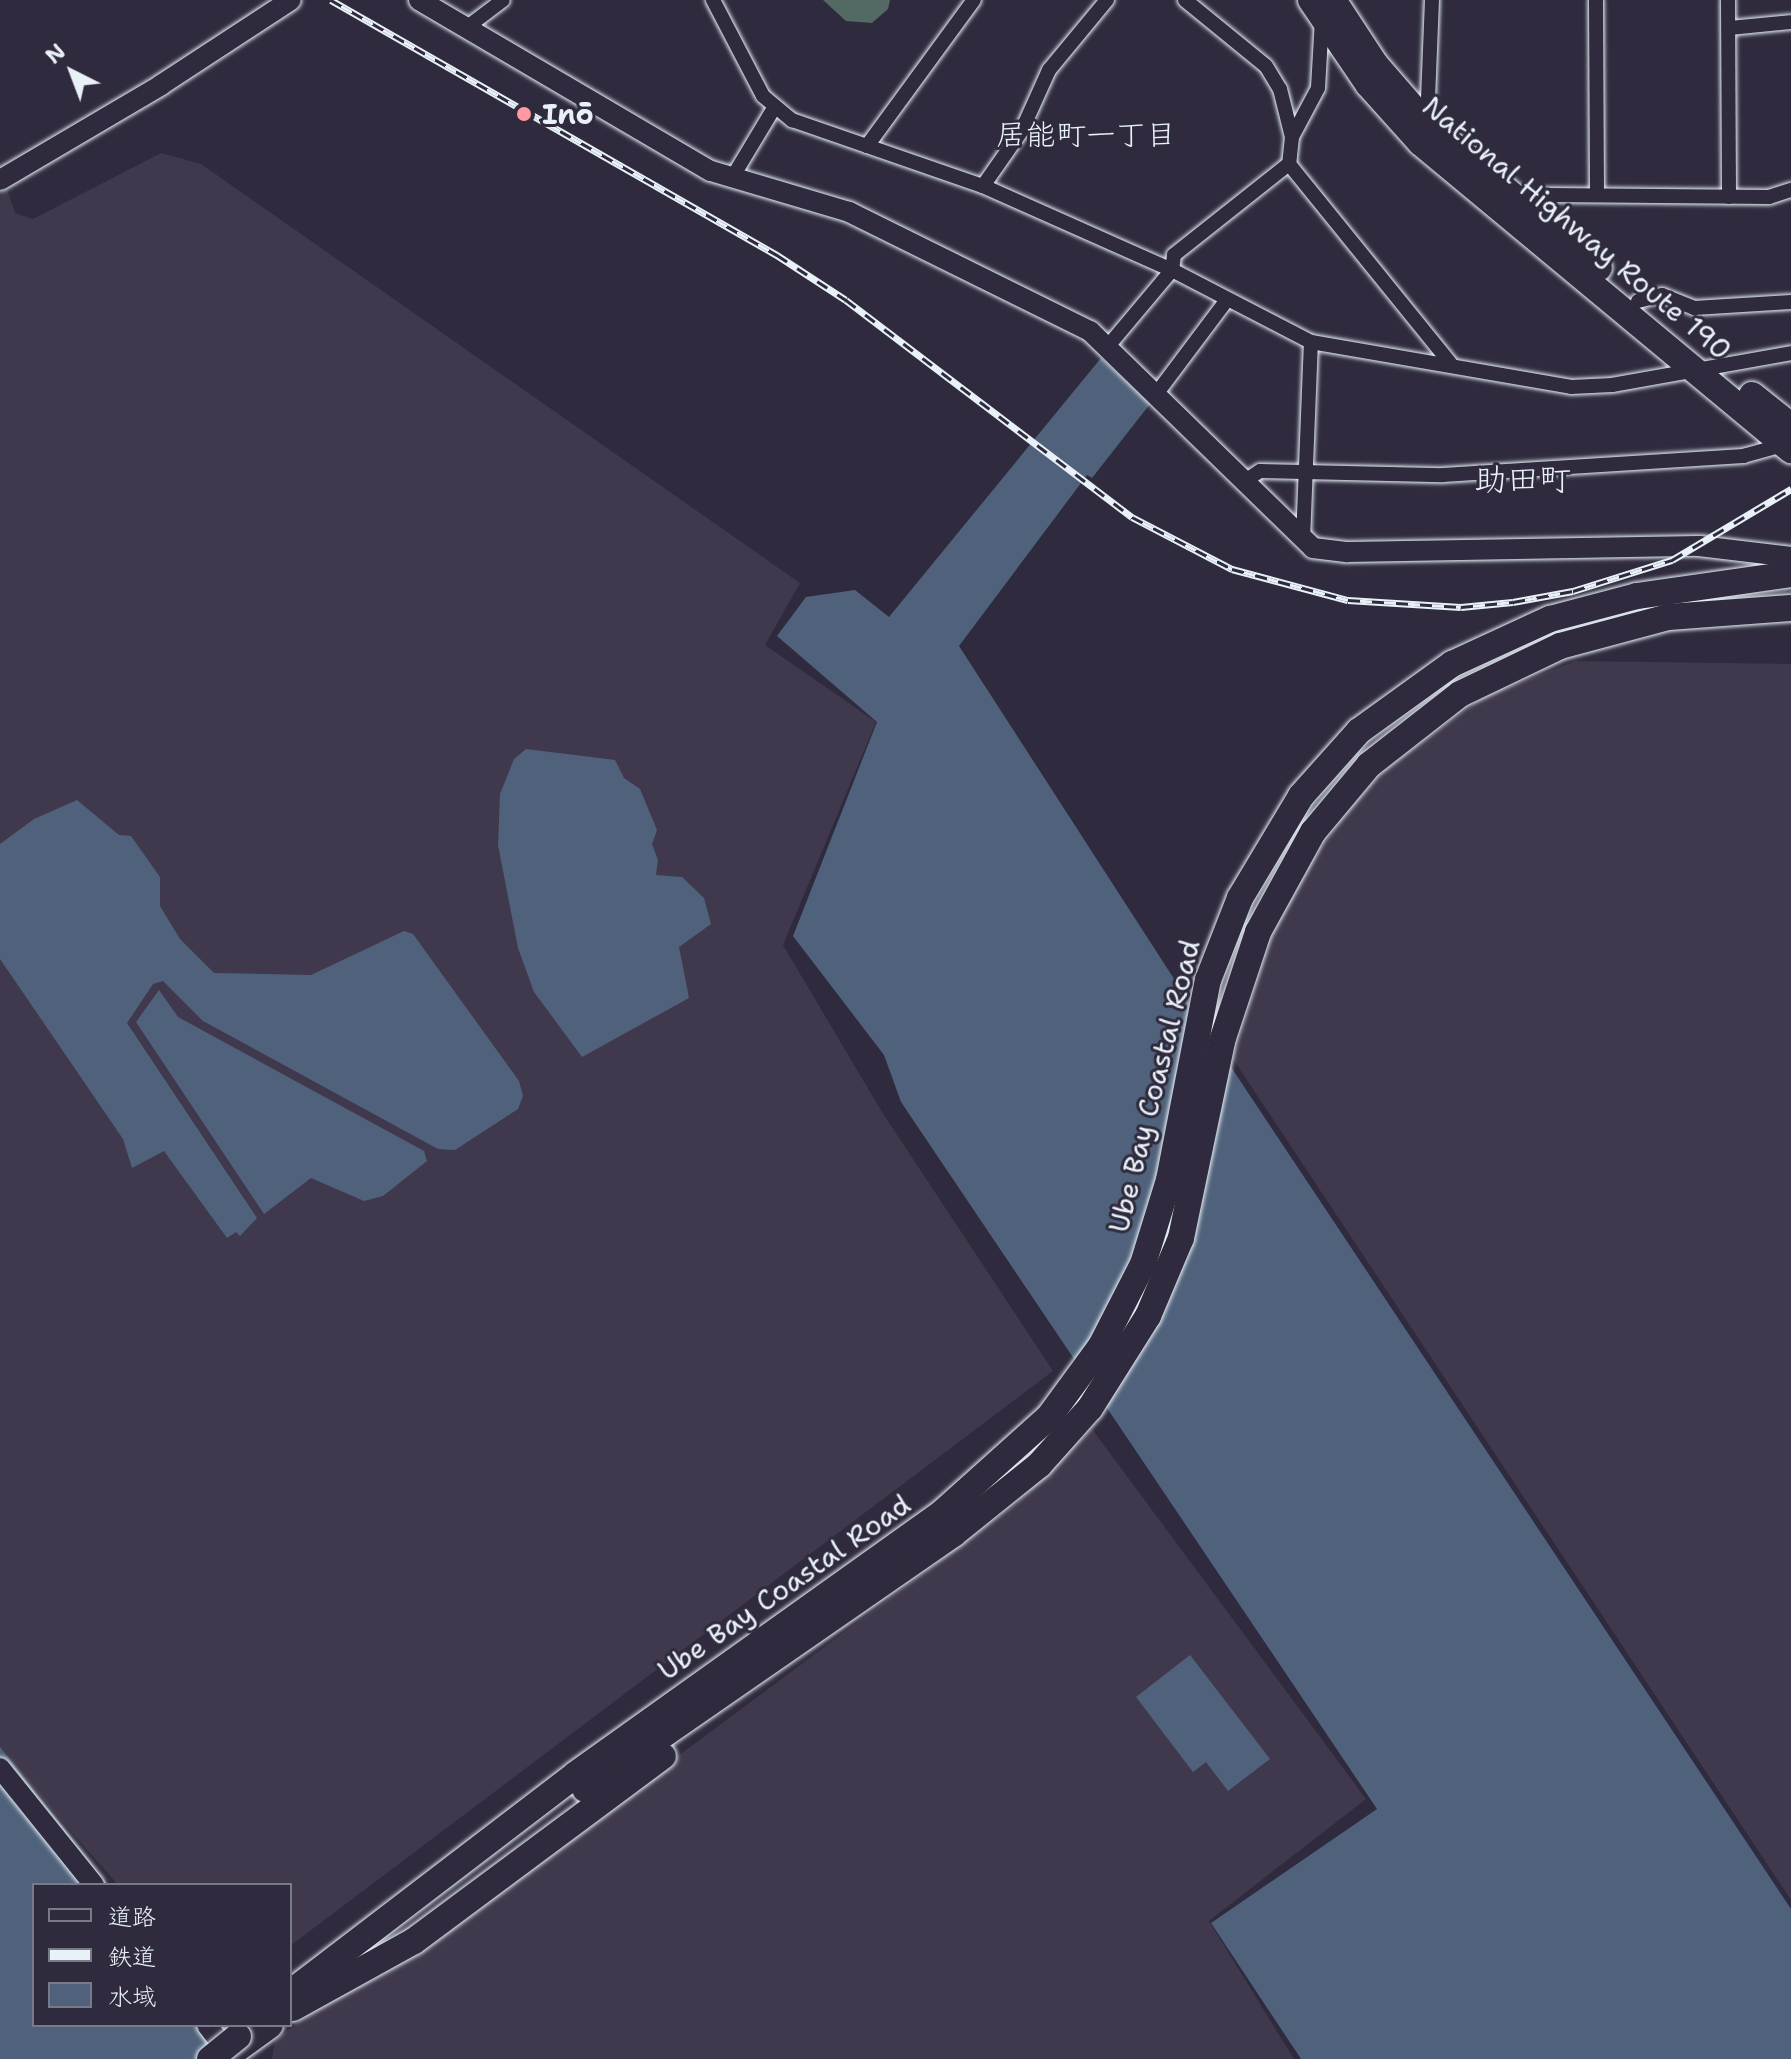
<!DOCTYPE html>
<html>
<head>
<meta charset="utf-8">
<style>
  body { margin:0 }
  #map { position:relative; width:1791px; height:2059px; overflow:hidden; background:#2f2a3d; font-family:"Shantell Sans","Klee One",sans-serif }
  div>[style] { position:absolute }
  .built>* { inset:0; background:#40384c }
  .green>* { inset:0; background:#536964 }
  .water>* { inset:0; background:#50627b }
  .roads { filter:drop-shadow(0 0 2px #e8f1f8) drop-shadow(0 0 2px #e8f1f8) }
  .street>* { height:14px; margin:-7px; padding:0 7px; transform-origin:7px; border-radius:7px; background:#2f2a3d }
  .secondary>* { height:20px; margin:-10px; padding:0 10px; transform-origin:10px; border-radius:10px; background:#2f2a3d }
  .highway>* { height:26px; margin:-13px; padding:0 13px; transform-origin:13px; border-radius:13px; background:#2f2a3d }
  .rail>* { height:7px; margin-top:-3.5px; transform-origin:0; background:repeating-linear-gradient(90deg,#2f2a3d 0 12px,#e8f1f8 0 24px); box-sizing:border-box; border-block:2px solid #e8f1f8 }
  .bridges { filter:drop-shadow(0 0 2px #e8f1f8) drop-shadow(0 0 2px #e8f1f8) }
  .highway-bridge>* { height:26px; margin:-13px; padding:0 13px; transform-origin:13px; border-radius:13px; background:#2f2a3d }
  .dots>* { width:22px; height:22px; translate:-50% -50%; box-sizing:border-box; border:4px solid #2f2a3d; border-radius:50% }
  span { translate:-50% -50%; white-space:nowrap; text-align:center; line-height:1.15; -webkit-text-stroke:6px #2f2a3d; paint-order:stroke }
  .poi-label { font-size:28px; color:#e8f1f8; font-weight:700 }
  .left { translate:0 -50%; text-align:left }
  .street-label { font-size:28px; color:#e8f1f8 }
  .neighbourhood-label { font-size:30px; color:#e8f1f8 }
  .quarter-label { font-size:32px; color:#e8f1f8 }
  .legend { position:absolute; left:32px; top:1883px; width:260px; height:144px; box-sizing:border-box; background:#2f2a3d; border:2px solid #797a88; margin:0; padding:10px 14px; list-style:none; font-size:24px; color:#e8f1f8 }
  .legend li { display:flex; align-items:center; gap:16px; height:40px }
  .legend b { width:40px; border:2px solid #797a88 }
  .north { position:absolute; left:32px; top:32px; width:80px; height:80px; -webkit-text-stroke:6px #2f2a3d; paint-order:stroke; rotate:318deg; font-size:22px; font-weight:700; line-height:32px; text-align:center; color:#e8f1f8 }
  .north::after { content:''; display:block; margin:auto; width:28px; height:36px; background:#e8f1f8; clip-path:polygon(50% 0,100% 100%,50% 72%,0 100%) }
</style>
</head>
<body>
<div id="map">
  <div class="built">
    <div style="clip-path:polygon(161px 153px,201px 164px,800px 583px,765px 645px,876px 722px,783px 945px,882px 1112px,1053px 1371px,290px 1946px,290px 1885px,118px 1885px,0 1750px,0 193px,7px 189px,15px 213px,33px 219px)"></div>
    <div style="clip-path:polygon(1576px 661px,1791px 664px,1791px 1900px,1233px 1059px,1274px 929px,1301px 876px,1350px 808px,1386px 769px,1485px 696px)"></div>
    <div style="clip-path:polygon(1092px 1429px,1366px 1799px,1209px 1921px,1294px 2059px,272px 2059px,275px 2040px,346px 1987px,462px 1917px,1015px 1505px)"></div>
  </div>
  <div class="green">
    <div style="clip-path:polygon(823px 0,890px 0,888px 9px,872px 23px,846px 21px)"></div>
  </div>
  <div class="water">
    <div style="clip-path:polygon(1101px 358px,1150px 404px,1092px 478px,1087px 475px,959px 646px,1231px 1067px,1791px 1909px,1791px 2059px,1301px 2059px,1211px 1923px,1377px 1809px,901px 1102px,884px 1055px,793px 936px,877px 722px,777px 636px,806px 597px,855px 590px,889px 617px)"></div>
    <div style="clip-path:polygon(526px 749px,615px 760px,624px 778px,640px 789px,657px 830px,652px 844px,658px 860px,656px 875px,682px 877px,704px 898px,711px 924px,679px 947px,689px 998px,582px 1057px,534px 992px,518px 948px,498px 845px,500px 794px,514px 759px)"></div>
    <div style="clip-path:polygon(77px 800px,119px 835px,131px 836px,160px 877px,160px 906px,180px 939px,214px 973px,311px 975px,404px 931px,413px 934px,519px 1081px,523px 1096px,518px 1109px,455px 1150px,438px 1149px,203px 1021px,163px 981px,153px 984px,127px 1023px,257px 1218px,240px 1236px,236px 1232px,227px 1238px,164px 1151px,132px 1168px,123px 1139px,0 959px,0 844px,34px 819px)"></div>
    <div style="clip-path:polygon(159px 990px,178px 1017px,424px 1151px,427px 1161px,383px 1196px,364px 1201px,311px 1178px,264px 1214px,136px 1022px)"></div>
    <div style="clip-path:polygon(1190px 1655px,1270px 1759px,1228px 1791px,1206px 1762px,1193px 1772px,1136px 1697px)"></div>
    <div style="clip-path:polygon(0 1747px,108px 1885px,34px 1885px,34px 2025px,217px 2025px,244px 2059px,0 2059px)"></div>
  </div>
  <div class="roads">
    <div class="street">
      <div style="left:713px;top:0;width:108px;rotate:62.5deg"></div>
      <div style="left:763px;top:96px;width:38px;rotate:40deg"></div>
      <div style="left:792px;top:120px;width:202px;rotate:19.1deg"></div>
      <div style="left:983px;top:186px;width:207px;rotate:24deg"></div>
      <div style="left:1172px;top:270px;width:157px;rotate:27.4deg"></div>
      <div style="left:1311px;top:342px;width:264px;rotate:9.8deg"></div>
      <div style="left:1571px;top:387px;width:41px;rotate:-2.8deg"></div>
      <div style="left:1612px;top:385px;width:182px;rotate:-10.1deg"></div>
      <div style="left:1185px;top:0;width:104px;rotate:39.2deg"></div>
      <div style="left:1266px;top:66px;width:27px;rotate:59deg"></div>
      <div style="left:1280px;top:89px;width:49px;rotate:76deg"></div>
      <div style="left:1292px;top:137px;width:27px;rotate:96deg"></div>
      <div style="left:1289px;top:164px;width:256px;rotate:51deg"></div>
      <div style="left:1596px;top:0;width:194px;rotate:89.7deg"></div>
      <div style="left:1728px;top:0;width:197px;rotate:89.7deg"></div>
      <div style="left:466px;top:28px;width:46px;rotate:-37.1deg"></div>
      <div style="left:1729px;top:28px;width:62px;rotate:-5.5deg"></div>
      <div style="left:1427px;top:124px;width:124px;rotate:-87.7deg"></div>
      <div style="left:1292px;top:137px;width:55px;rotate:-62deg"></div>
      <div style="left:1318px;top:88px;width:69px;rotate:-86.7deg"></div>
      <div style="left:867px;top:146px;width:181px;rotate:-53.8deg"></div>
      <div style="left:732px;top:178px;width:82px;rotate:-59deg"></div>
      <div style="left:983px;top:186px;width:68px;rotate:-55.1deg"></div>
      <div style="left:1022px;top:130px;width:66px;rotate:-65.8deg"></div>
      <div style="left:1049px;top:70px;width:91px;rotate:-50.4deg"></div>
      <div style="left:1526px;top:212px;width:27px;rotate:-39deg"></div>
      <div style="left:1547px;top:195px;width:222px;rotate:0.5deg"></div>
      <div style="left:1769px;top:197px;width:23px;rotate:-18deg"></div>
      <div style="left:1638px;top:301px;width:25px;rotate:-14deg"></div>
      <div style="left:1662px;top:295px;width:35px;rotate:22deg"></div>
      <div style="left:1694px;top:308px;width:97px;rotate:-3.5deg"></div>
      <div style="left:1109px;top:345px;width:98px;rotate:-50deg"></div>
      <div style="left:1172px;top:270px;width:15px;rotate:-82deg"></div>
      <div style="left:1174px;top:255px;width:147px;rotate:-38.4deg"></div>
      <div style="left:1157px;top:393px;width:115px;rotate:-53.1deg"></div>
      <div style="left:1245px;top:481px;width:18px;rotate:-34deg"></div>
      <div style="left:1260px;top:471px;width:183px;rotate:1.3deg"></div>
      <div style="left:1443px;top:475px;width:301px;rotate:-3.6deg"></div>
      <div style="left:1743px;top:456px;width:45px;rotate:-15.6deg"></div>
      <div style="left:1303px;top:540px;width:198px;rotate:-87.7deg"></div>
    </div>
    <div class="secondary">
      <div style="left:419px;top:0;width:338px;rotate:30.4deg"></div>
      <div style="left:711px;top:171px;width:144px;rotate:16.5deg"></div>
      <div style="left:849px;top:212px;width:269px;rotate:26.3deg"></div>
      <div style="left:1090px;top:331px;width:311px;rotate:44.2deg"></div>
      <div style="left:1313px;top:548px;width:35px;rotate:7deg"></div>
      <div style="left:1348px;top:552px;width:351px;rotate:-1deg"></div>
      <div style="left:1699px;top:546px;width:93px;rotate:6.8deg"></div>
      <div style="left:0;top:180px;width:187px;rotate:-30.5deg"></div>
      <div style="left:161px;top:85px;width:155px;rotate:-33.2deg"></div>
      <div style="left:0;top:1768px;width:150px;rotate:51.2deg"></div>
      <div style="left:207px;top:2025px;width:43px;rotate:52.6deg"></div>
    </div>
    <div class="highway">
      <div style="left:1311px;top:0;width:102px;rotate:55.8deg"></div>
      <div style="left:1368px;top:84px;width:79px;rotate:48.1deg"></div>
      <div style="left:1421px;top:143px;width:481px;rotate:39.7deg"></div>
      <div style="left:1333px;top:0;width:77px;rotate:56.7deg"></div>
      <div style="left:1375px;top:64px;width:79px;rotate:49.1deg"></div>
      <div style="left:1427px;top:124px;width:224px;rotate:39.9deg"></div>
      <div style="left:1752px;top:395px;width:50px;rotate:38.5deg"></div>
      <div style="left:585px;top:1789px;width:448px;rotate:-34.7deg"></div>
      <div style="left:953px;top:1534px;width:110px;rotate:-38.7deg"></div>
      <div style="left:1039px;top:1465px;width:76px;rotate:-48.2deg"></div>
      <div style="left:1090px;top:1408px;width:109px;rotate:-57.8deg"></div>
      <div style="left:1148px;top:1316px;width:85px;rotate:-67.1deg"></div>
      <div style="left:1181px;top:1238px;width:201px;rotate:-78.2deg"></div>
      <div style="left:1222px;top:1041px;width:115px;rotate:-71.7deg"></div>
      <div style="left:1258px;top:932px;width:114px;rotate:-61.2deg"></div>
      <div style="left:1313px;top:832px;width:87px;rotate:-50.1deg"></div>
      <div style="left:1369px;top:765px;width:115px;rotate:-38deg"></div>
      <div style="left:1460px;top:694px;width:111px;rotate:-25.6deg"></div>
      <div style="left:1560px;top:646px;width:112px;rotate:-15deg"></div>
      <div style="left:1668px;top:617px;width:123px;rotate:-4.2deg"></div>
      <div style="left:290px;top:1993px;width:360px;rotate:-37.4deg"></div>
      <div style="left:576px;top:1774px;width:451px;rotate:-35.5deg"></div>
      <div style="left:943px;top:1512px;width:142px;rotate:-41.9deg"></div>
      <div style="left:1049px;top:1417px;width:88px;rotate:-53.8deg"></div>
      <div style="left:1101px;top:1346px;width:92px;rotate:-62.9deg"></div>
      <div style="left:1143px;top:1264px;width:88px;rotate:-72.8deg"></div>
      <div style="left:1169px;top:1180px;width:204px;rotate:-79deg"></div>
      <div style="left:1208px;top:980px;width:88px;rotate:-68.7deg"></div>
      <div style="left:1240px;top:898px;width:119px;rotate:-59.1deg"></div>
      <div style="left:1301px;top:796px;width:87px;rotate:-48.3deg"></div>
      <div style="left:1359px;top:731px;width:115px;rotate:-35.8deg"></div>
      <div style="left:1452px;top:664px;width:108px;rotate:-24.7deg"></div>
      <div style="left:1550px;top:619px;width:90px;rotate:-14.8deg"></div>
      <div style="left:1637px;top:596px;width:156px;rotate:-8.1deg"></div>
      <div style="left:293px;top:2008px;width:138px;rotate:-29deg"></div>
      <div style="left:414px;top:1941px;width:310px;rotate:-36.6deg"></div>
      <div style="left:230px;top:2054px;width:49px;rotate:-35.9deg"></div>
    </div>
  </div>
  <div class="rail">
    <div style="left:331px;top:0;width:514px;rotate:29.76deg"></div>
    <div style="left:777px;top:255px;width:82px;rotate:33.1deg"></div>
    <div style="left:846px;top:300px;width:359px;rotate:37.2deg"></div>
    <div style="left:1132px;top:517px;width:113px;rotate:27.5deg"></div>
    <div style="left:1232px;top:569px;width:120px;rotate:15deg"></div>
    <div style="left:1348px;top:600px;width:113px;rotate:3.5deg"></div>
    <div style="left:1461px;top:607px;width:52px;rotate:-5.5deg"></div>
    <div style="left:1513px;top:602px;width:61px;rotate:-10.4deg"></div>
    <div style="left:1573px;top:591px;width:104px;rotate:-17.4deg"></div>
    <div style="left:1672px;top:560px;width:139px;rotate:-30.8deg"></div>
  </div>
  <div class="bridges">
    <div class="highway-bridge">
      <div style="left:210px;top:2059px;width:36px;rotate:-39deg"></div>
    </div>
  </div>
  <div class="dots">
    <div style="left:524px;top:114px;background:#ff9aa2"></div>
  </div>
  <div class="poi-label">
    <span class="left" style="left:542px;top:114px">Inō</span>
  </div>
  <div class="street-label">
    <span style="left:1577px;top:228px;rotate:40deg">National Highway Route 190</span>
    <span style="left:1154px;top:1086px;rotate:-76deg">Ube Bay Coastal Road</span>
    <span style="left:784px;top:1587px;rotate:-35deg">Ube Bay Coastal Road</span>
  </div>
  <div class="neighbourhood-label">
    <span style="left:1086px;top:135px">居能町一丁目</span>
  </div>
  <div class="quarter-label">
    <span style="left:1523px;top:479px">助田町</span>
  </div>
  <ul class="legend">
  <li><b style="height:10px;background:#2f2a3d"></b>道路</li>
  <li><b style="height:10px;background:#e8f1f8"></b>鉄道</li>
  <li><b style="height:22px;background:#50627b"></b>水域</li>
  </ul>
  <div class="north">N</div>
</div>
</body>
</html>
